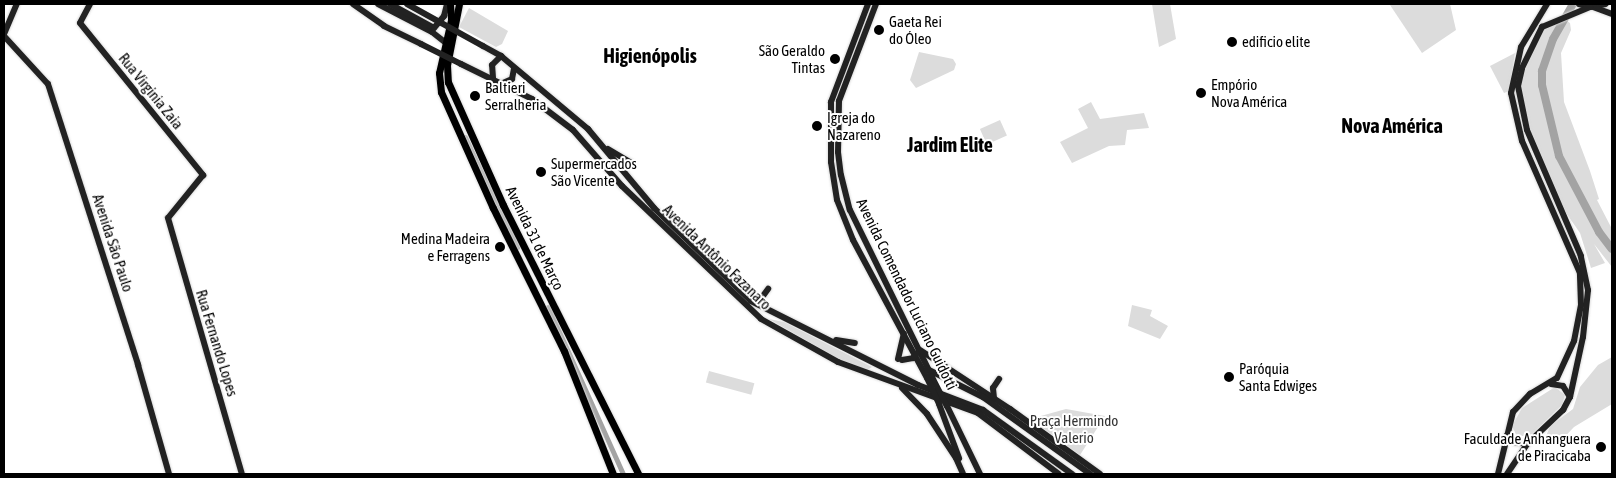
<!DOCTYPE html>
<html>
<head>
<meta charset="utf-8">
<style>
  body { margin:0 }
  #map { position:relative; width:1616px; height:478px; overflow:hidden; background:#fff; font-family:"Asap Condensed",sans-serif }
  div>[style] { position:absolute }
  .green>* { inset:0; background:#dcdcdc; transform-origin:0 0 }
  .canal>* { height:5px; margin:-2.5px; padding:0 2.5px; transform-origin:2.5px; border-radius:2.5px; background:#a3a3a3 }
  .river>* { height:8px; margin:-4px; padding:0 4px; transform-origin:4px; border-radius:4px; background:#a3a3a3 }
  .roads { filter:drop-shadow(0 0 1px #dbdbdb) drop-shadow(0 0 1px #dbdbdb) }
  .secondary>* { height:6px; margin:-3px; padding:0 3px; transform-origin:3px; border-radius:3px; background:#222 }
  .primary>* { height:7px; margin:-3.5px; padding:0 3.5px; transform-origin:3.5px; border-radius:3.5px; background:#000 }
  .secondary-bridge>* { height:6px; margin:-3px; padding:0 3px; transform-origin:3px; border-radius:3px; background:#222 }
  .dots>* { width:14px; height:14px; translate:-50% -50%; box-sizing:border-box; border:2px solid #fff; border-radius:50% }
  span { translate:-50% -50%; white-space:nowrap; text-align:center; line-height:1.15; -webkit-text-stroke:4px #fff; paint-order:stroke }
  .poi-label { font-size:15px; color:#000 }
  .left { translate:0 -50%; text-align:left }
  .right { translate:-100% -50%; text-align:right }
  .street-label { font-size:15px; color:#000 }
  .park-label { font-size:15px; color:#333 }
  .district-label { font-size:20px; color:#000; font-weight:700 }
  .frame { position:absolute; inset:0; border:5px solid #000; pointer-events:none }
</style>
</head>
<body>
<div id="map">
  <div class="green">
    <div style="clip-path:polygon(1152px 4px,1170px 4px,1176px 39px,1159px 47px)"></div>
    <div style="clip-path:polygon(1450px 4px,1456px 30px,1422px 53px,1390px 5px)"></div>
    <div style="clip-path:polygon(469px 8px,508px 31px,502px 44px,496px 47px,459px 27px)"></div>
    <div style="clip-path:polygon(1564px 19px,1570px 23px,1571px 30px,1561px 53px,1564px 102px,1590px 171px,1599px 199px,1597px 200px,1612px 229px,1612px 267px,1594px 244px,1605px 263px,1591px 268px,1580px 233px,1564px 210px,1527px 130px,1518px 86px,1522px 68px,1542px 27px)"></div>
    <div style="clip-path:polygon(919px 52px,953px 59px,956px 64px,954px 70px,916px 88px,910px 80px)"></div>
    <div style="clip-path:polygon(1515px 53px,1509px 91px,1504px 93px,1490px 66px)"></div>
    <div style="clip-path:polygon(1091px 102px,1100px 119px,1144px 113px,1149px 128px,1127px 130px,1125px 145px,1109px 146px,1072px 163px,1060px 142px,1088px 128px,1078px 109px)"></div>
    <div style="left:1000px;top:120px;width:17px;height:22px;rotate:66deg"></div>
    <div style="clip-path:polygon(1132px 305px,1152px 310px,1150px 316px,1168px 326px,1160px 339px,1128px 326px)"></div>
    <div style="clip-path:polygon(769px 319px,784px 322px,872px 367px,867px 370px,839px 359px)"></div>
    <div style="clip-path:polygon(1612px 357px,1612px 404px,1574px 427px,1559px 443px,1545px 439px,1550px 426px,1573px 409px,1580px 387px,1598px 365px)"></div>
    <div style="left:709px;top:371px;width:47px;height:12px;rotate:15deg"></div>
    <div style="clip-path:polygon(1555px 387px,1565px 395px,1562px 405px,1529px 437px,1516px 435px,1512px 426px,1522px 408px)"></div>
    <div style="clip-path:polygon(1066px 409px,1105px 416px,1080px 455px,1030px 419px)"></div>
  </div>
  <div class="canal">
    <div style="left:465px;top:137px;width:122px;rotate:64.7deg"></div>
    <div style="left:548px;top:307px;width:183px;rotate:65.8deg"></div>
  </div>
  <div class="river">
    <div style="left:1573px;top:4px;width:40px;rotate:119.7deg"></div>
    <div style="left:1553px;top:39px;width:34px;rotate:109deg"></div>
    <div style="left:1542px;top:71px;width:14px;rotate:90deg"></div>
    <div style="left:1542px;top:85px;width:73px;rotate:76.5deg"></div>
    <div style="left:1559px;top:156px;width:86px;rotate:62.2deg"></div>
    <div style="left:1599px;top:232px;width:21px;rotate:53deg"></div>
  </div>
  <div class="roads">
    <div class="secondary">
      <div style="left:90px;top:4px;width:21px;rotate:118deg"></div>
      <div style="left:80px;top:23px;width:196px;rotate:51deg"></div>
      <div style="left:203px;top:175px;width:55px;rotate:129.1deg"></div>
      <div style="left:168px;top:218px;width:266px;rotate:73.9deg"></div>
      <div style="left:353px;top:4px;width:38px;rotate:35deg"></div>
      <div style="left:384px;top:26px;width:41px;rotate:25.9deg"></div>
      <div style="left:378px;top:4px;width:61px;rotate:27.4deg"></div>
      <div style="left:432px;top:32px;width:18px;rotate:38deg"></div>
      <div style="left:390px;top:4px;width:50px;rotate:28.6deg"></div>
      <div style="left:434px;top:28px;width:16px;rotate:-50deg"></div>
      <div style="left:444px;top:16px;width:12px;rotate:-76deg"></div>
      <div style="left:868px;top:4px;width:105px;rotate:110.7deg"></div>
      <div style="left:831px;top:102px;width:60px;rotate:90deg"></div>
      <div style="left:831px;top:162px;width:38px;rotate:81deg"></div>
      <div style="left:837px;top:200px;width:43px;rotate:68.2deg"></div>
      <div style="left:853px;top:240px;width:157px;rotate:61.8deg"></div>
      <div style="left:876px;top:4px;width:104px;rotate:110.9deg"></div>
      <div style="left:839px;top:101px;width:51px;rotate:91.1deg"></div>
      <div style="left:838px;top:152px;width:23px;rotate:83deg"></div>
      <div style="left:841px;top:175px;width:36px;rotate:76deg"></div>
      <div style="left:850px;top:210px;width:186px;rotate:63.8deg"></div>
      <div style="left:1579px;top:4px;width:11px;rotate:15deg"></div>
      <div style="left:1590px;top:7px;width:16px;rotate:-11deg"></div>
      <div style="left:1593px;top:7px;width:20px;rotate:20deg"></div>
      <div style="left:4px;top:34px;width:33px;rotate:-67deg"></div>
      <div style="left:4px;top:36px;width:65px;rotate:47.5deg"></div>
      <div style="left:48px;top:84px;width:295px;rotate:72.2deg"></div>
      <div style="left:138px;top:365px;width:113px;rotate:74.1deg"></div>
      <div style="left:483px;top:46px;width:21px;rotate:29deg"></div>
      <div style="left:501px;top:56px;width:114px;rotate:40deg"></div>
      <div style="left:588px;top:129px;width:103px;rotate:50.1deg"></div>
      <div style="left:654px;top:208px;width:134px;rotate:43.8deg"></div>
      <div style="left:751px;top:301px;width:187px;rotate:26.7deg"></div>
      <div style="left:918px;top:385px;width:70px;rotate:21deg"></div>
      <div style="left:983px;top:410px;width:110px;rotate:35.7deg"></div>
      <div style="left:461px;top:64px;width:79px;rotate:26.2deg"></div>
      <div style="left:532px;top:99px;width:51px;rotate:37.1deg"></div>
      <div style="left:573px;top:130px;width:74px;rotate:48.8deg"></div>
      <div style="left:622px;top:186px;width:192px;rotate:43.7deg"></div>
      <div style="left:761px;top:319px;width:88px;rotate:29.2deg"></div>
      <div style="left:838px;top:362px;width:149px;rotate:20deg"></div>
      <div style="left:978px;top:413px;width:101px;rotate:37deg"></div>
      <div style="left:493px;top:78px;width:13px;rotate:-94deg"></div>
      <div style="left:492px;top:65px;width:13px;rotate:-45deg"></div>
      <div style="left:503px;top:83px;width:10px;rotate:-24deg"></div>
      <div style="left:512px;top:79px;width:10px;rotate:-79deg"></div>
      <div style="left:608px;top:149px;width:29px;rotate:31deg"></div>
      <div style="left:743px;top:290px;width:20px;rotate:30deg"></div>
      <div style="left:760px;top:300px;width:14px;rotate:-54deg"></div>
      <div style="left:836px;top:340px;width:19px;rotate:9deg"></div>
      <div style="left:920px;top:350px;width:108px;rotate:33.2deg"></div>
      <div style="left:1010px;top:409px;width:111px;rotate:35.8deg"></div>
      <div style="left:898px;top:359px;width:26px;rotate:-77deg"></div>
      <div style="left:902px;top:360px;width:11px;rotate:-10deg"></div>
      <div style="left:913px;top:358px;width:6px;rotate:-51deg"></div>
      <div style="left:927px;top:369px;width:63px;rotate:26.6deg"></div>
      <div style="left:983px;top:397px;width:132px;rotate:35.7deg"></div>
      <div style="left:1551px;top:384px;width:12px;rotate:9deg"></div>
      <div style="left:1563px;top:386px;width:13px;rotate:58deg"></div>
      <div style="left:902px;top:388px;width:36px;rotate:46deg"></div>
      <div style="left:927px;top:414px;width:53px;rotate:56.6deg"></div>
      <div style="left:956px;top:458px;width:17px;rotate:66deg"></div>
      <div style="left:994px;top:398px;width:10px;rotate:-96deg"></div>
      <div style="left:993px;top:388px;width:11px;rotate:-56deg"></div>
      <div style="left:939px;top:404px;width:58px;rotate:69.7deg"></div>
      <div style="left:947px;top:406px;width:76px;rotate:64.1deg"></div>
      <div style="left:1507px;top:435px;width:10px;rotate:45deg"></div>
      <div style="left:1514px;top:442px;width:13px;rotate:9deg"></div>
      <div style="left:1498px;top:474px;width:64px;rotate:-76.4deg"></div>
      <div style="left:1513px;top:412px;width:25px;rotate:-47deg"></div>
      <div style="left:1530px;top:394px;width:31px;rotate:-31deg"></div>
      <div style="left:1557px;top:378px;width:41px;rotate:-65.3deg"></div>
      <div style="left:1574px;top:341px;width:37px;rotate:-79deg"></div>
      <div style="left:1581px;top:305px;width:32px;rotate:-92deg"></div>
      <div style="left:1580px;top:273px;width:144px;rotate:-113.7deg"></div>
      <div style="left:1522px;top:141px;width:49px;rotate:-102.9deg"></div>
      <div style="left:1511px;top:93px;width:47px;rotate:-77.7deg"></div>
      <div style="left:1521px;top:47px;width:50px;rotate:-58.8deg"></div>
      <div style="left:1507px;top:474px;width:36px;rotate:-56deg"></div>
      <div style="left:1527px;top:444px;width:50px;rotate:-43.4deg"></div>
      <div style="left:1563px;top:410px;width:15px;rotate:-62deg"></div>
      <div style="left:1570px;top:397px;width:61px;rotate:-77.8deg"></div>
      <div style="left:1583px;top:337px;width:47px;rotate:-83.9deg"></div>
      <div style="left:1588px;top:290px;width:35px;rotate:-102deg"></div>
      <div style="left:1581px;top:256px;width:137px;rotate:-113.2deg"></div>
      <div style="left:1527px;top:130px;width:45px;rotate:-101.6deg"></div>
      <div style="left:1518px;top:86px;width:18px;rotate:-77deg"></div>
      <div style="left:1522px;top:68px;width:46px;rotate:-64deg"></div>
      <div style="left:1542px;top:27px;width:52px;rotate:-22.6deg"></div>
    </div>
    <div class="primary">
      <div style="left:450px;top:4px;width:16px;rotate:86deg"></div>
      <div style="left:451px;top:20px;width:54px;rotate:102.8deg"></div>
      <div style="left:439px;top:73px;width:19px;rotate:84deg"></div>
      <div style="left:441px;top:92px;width:127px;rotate:65.9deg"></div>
      <div style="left:493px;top:208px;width:160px;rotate:63.6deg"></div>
      <div style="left:564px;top:351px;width:132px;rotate:68.3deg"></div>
      <div style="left:459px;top:4px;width:62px;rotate:101.1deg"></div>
      <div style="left:447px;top:65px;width:17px;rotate:87deg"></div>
      <div style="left:448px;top:82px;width:135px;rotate:65.9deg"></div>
      <div style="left:503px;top:205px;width:301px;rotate:63.3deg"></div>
    </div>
  </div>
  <div class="secondary-bridge">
    <div style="left:407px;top:4px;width:87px;rotate:28.9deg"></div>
    <div style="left:421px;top:44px;width:45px;rotate:26.6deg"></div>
    <div style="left:932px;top:377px;width:33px;rotate:63deg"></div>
    <div style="left:927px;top:378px;width:29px;rotate:65deg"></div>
  </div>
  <div class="dots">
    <div style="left:879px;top:30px;background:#000"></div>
    <div style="left:1232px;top:42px;background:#000"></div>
    <div style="left:835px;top:59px;background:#000"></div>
    <div style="left:1201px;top:93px;background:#000"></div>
    <div style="left:475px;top:96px;background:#000"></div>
    <div style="left:817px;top:126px;background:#000"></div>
    <div style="left:541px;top:172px;background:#000"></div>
    <div style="left:500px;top:247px;background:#000"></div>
    <div style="left:1229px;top:377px;background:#000"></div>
    <div style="left:1601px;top:447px;background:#000"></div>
  </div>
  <div class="poi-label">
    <span class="left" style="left:889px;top:30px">Gaeta Rei<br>do Óleo</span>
    <span class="left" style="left:1242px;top:42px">edificio elite</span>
    <span class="right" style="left:825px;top:59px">São Geraldo<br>Tintas</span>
    <span class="left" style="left:1211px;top:93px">Empório<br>Nova América</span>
    <span class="left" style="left:485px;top:96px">Baltieri<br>Serralheria</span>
    <span class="left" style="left:827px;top:126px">Igreja do<br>Nazareno</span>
    <span class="left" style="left:551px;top:172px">Supermercados<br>São Vicente</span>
    <span class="right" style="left:490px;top:247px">Medina Madeira<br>e Ferragens</span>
    <span class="left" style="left:1239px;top:377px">Paróquia<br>Santa Edwiges</span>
    <span class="right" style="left:1591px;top:447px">Faculdade Anhanguera<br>de Piracicaba</span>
  </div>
  <div class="street-label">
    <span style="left:151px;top:91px;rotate:51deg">Rua Virginia Zaia</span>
    <span style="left:535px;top:238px;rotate:64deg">Avenida 31 de Março</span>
    <span style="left:113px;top:243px;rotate:72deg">Avenida São Paulo</span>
    <span style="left:717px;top:257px;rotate:44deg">Avenida Antônio Fazanaro</span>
    <span style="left:907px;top:294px;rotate:64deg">Avenida Comendador Luciano Guidotti</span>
    <span style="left:217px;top:343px;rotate:73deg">Rua Fernando Lopes</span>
  </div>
  <div class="park-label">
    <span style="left:1074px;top:429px">Praça Hermindo<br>Valerio</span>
  </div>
  <div class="district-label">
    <span style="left:650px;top:55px">Higienópolis</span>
    <span style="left:1392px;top:125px">Nova América</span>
    <span style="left:950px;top:144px">Jardim Elite</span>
  </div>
  <div class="frame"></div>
</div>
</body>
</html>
